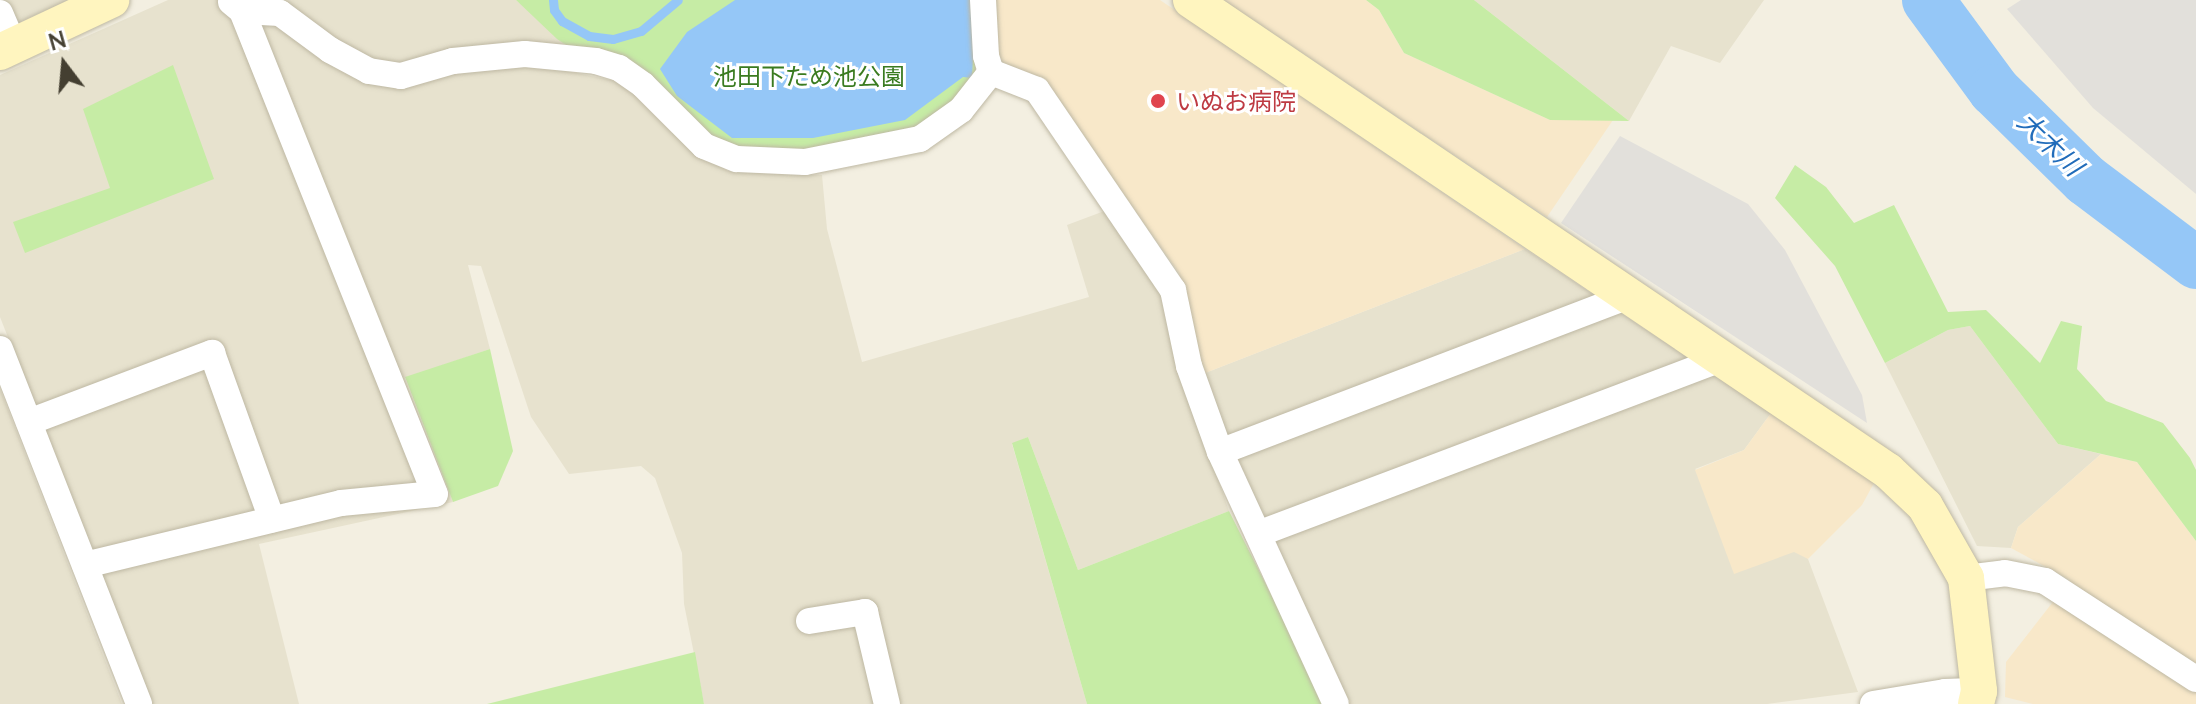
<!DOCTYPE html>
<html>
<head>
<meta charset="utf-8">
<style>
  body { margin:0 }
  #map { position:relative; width:2196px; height:704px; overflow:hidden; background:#f3efe1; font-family:Lato,"Noto Sans JP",sans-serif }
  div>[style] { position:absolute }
  .residential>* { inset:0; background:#e7e2ce }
  .commercial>* { inset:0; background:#f8e8c9 }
  .green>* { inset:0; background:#c6eca5 }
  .parking>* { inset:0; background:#e2e0db }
  .water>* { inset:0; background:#95c7f7 }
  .stream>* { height:9px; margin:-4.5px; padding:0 4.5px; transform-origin:4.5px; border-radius:4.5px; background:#95c7f7 }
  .river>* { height:52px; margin:-26px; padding:0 26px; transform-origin:26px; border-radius:26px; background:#95c7f7 }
  .roads { filter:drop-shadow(0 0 2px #beb8a3) drop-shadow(0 0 2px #beb8a3) }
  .street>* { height:26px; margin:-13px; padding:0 13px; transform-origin:13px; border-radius:13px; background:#fff }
  .secondary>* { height:36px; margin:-18px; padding:0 18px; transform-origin:18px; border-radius:18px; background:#fff5bf }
  .dots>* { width:22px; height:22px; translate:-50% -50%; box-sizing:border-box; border:4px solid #fff; border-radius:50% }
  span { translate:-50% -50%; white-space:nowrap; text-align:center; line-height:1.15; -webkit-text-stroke:6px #fff; paint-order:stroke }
  .park-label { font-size:24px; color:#3a7b20 }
  .health-label { font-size:24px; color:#be3a42 }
  .left { translate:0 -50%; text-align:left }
  .water-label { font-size:26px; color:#216cba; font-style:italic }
  .north { position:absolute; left:24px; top:24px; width:80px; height:80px; -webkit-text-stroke:6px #fff; paint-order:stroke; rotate:344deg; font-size:22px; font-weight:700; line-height:32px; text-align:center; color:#443f31 }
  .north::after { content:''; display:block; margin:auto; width:28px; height:36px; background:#443f31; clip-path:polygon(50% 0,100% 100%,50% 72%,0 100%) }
</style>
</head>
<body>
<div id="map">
  <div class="residential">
    <div style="clip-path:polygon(0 0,69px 0,0 31px)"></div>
    <div style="clip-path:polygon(168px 0,516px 0,576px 51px,572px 72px,615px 81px,643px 101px,692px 150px,728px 171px,822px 175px,827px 229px,862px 362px,1089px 297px,1067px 225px,1107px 210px,1162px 292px,1183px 377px,1229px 511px,1078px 570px,1028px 437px,1012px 444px,1087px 704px,704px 704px,684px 604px,682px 553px,655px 478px,641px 466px,569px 474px,531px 417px,481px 266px,468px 265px,490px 349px,405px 378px,453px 502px,259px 544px,299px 704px,152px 704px,0 317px,0 75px)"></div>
    <div style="clip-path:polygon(1474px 0,1764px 0,1720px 63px,1671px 46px,1629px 121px)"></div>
    <div style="clip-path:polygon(1525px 249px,1771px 413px,1744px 450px,1695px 469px,1808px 559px,1858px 692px,1767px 704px,1343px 704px,1255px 513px,1200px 375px)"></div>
    <div style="clip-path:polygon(1970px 326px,2058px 444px,2101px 454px,2018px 527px,2011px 548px,1977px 546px,1885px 363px,1948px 330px)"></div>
    <div style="clip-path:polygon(0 389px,122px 704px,0 704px)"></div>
  </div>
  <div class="commercial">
    <div style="clip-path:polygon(996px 0,1160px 0,1525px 249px,1200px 375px,1179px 273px,1047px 86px,1007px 71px,995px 48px)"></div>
    <div style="clip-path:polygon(1223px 0,1366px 0,1379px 10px,1404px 53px,1550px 120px,1613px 120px,1547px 217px)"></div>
    <div style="clip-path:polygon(1771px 413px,1874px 483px,1862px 505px,1808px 559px,1794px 552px,1734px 574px,1695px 470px,1744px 450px)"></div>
    <div style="clip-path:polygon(2101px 454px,2137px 462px,2196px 541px,2196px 704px,2033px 704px,2005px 697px,2006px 662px,2070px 580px,2011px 548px,2018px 527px)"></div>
  </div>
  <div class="green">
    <div style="clip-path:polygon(516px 0,978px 0,975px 82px,922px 125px,822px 153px,755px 152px,710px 140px,557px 39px)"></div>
    <div style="clip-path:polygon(1366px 0,1474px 0,1629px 121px,1550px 120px,1404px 53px,1379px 10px)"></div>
    <div style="clip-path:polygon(173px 65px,214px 179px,25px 253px,13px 222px,110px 188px,83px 109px)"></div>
    <div style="clip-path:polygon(1795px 165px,1826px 187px,1854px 223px,1894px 205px,1948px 312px,1986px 310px,2040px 363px,2061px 321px,2082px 326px,2077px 369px,2106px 401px,2163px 423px,2190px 458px,2196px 470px,2196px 541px,2137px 462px,2058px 444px,1970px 326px,1948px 330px,1885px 363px,1835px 266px,1775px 198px)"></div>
    <div style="clip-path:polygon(490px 349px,513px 451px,498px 486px,453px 502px,405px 377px)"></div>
    <div style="clip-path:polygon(1028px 437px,1078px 570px,1229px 511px,1326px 704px,1087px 704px,1012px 443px)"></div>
    <div style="clip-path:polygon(695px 652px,704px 704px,487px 704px)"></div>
  </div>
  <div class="parking">
    <div style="clip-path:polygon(2021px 0,2196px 0,2196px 194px,2093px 108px,2007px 9px)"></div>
    <div style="clip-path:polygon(1620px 136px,1748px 204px,1785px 250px,1862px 395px,1867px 423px,1561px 223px)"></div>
  </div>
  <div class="water">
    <div style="clip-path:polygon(735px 0,976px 0,972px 78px,963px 77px,905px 120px,813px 138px,732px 138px,677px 96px,660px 69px,687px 32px)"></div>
  </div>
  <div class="stream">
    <div style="left:553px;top:0;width:10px;rotate:84deg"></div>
    <div style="left:554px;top:10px;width:14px;rotate:54deg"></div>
    <div style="left:562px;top:21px;width:31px;rotate:29deg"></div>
    <div style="left:589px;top:36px;width:24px;rotate:7deg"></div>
    <div style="left:613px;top:39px;width:29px;rotate:-16deg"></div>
    <div style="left:641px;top:31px;width:48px;rotate:-40deg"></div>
  </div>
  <div class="river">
    <div style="left:1928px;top:0;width:112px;rotate:53.7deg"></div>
    <div style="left:1994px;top:90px;width:129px;rotate:44.4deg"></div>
    <div style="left:2086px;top:180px;width:138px;rotate:37deg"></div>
  </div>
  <div class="roads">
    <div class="street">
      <div style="left:983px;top:0;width:56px;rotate:86.9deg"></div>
      <div style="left:986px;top:56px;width:17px;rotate:73deg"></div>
      <div style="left:991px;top:72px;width:49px;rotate:21.4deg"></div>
      <div style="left:1037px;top:90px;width:242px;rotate:55.8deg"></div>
      <div style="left:1173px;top:290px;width:78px;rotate:78.1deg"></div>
      <div style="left:1189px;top:366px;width:91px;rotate:70.2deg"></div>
      <div style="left:1220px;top:452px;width:277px;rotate:65.3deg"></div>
      <div style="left:231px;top:2px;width:14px;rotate:39deg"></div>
      <div style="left:242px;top:11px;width:38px;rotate:3deg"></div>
      <div style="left:280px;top:13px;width:62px;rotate:36.5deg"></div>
      <div style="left:330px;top:50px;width:44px;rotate:28.3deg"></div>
      <div style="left:369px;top:71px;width:32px;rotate:9deg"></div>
      <div style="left:401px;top:76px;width:54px;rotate:-16.1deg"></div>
      <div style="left:453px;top:61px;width:72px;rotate:-5.6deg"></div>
      <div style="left:525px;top:54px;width:71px;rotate:5.6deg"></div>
      <div style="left:596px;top:61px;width:24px;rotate:17deg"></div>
      <div style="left:619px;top:68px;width:29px;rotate:35deg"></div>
      <div style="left:643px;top:85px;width:86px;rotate:45deg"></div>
      <div style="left:704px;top:146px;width:35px;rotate:22deg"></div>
      <div style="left:737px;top:159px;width:68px;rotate:2.5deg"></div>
      <div style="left:805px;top:162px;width:117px;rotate:-11.3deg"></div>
      <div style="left:920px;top:139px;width:50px;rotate:-35.3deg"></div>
      <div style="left:961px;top:110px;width:48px;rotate:-51.7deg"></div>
      <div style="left:0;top:13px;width:36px;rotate:67deg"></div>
      <div style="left:0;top:349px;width:381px;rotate:68.6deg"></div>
      <div style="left:29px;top:422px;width:196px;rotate:-20.7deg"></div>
      <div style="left:212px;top:353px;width:177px;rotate:70.2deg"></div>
      <div style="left:1220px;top:452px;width:438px;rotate:-20.9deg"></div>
      <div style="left:1258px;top:534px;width:496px;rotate:-20.7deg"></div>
      <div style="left:85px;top:565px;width:263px;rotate:-13.6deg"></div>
      <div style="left:341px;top:503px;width:94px;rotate:-5.5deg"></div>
      <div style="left:435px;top:494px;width:520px;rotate:-111.78deg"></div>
      <div style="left:1966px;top:578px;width:39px;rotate:-7deg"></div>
      <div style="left:2005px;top:573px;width:41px;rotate:11.3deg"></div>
      <div style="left:2045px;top:581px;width:180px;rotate:33deg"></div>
      <div style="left:809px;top:621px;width:57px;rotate:-9.1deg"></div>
      <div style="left:865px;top:612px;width:95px;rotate:76.6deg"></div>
      <div style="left:1873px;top:704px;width:73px;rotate:-9.5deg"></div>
      <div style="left:1945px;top:692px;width:34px;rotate:-2deg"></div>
    </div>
    <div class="secondary">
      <div style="left:1191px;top:0;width:841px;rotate:34.05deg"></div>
      <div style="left:1888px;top:471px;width:51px;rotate:43.4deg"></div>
      <div style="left:1925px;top:506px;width:83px;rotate:60.3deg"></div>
      <div style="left:1966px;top:578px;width:114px;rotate:83.4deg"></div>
      <div style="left:1979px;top:691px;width:13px;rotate:103deg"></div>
      <div style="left:0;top:52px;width:123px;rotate:-25.1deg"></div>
    </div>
  </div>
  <div class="dots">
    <div style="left:1158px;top:101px;background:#e0444e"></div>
  </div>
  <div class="park-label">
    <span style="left:809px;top:76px">池田下ため池公園</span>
  </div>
  <div class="health-label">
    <span class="left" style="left:1176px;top:101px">いぬお病院</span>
  </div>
  <div class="water-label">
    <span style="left:2050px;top:144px;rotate:44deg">大木川</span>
  </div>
  <div class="north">N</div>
</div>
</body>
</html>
